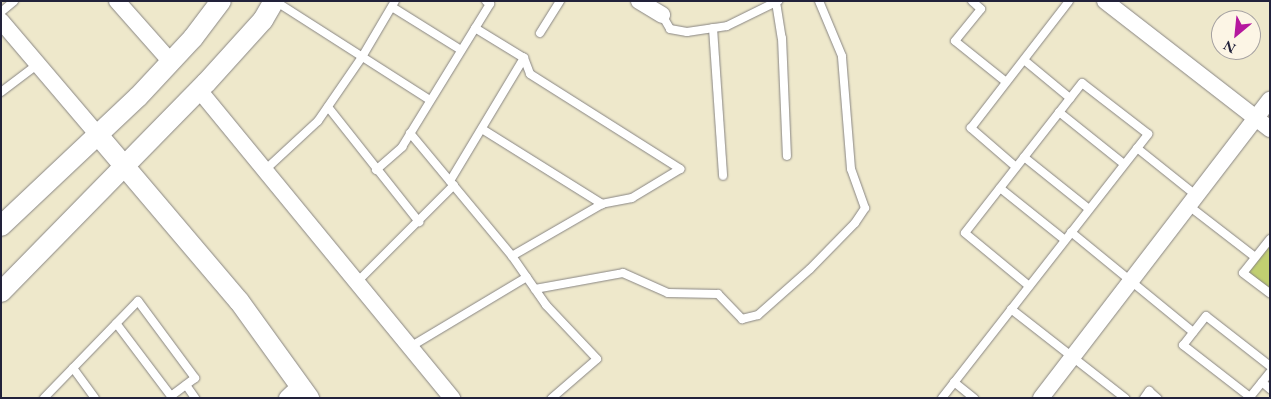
<!DOCTYPE html>
<html>
<head>
<meta charset="utf-8">
<style>
  body { margin:0 }
  #map { position:relative; width:1271px; height:399px; overflow:hidden; background:#eee8cb; font-family:"EB Garamond",serif }
  div>[style] { position:absolute }
  .green>* { inset:0; background:#c1cf71 }
  .roads { filter:drop-shadow(0 0 1px #888583) drop-shadow(0 0 1px #888583) }
  .service>* { height:8px; margin:-4px; padding:0 4px; transform-origin:4px; border-radius:4px; background:#fff }
  .minor>* { height:16px; margin:-8px; padding:0 8px; transform-origin:8px; border-radius:8px; background:#fff }
  .tertiary>* { height:20px; margin:-10px; padding:0 10px; transform-origin:10px; border-radius:10px; background:#fff }
  span { translate:-50% -50%; white-space:nowrap; text-align:center; line-height:1.15; -webkit-text-stroke:4px #fcf5e5; paint-order:stroke }
  .frame { position:absolute; inset:0; border:2px solid #22223b; pointer-events:none }
  .north { position:absolute; left:1211px; top:10px; width:50px; height:50px; box-sizing:border-box; background:#fcf5e5; border:1px solid #a5a1a1; border-radius:50%; rotate:208deg; font-size:14px; font-weight:700; line-height:20px; text-align:center; color:#22223b }
  .north::after { content:''; display:block; margin:auto; width:18px; height:22px; background:#b5179e; clip-path:polygon(50% 0,100% 100%,50% 72%,0 100%) }
</style>
</head>
<body>
<div id="map">
  <div class="green">
    <div style="clip-path:polygon(1270px 242px,1270px 291px,1245px 272px)"></div>
  </div>
  <div class="roads">
    <div class="service">
      <div style="left:275px;top:1px;width:184px;rotate:32.6deg"></div>
      <div style="left:972px;top:1px;width:12px;rotate:42deg"></div>
      <div style="left:981px;top:9px;width:41px;rotate:129.1deg"></div>
      <div style="left:955px;top:41px;width:65px;rotate:38.8deg"></div>
      <div style="left:776px;top:2px;width:36px;rotate:81deg"></div>
      <div style="left:782px;top:38px;width:118px;rotate:87.6deg"></div>
      <div style="left:392px;top:7px;width:81px;rotate:31.9deg"></div>
      <div style="left:1px;top:12px;width:17px;rotate:-40deg"></div>
      <div style="left:662px;top:15px;width:16px;rotate:60deg"></div>
      <div style="left:670px;top:29px;width:17px;rotate:10deg"></div>
      <div style="left:687px;top:32px;width:40px;rotate:-8.5deg"></div>
      <div style="left:727px;top:26px;width:57px;rotate:-26.1deg"></div>
      <div style="left:475px;top:28px;width:57px;rotate:31.5deg"></div>
      <div style="left:524px;top:58px;width:17px;rotate:69deg"></div>
      <div style="left:530px;top:74px;width:178px;rotate:32.3deg"></div>
      <div style="left:680px;top:169px;width:56px;rotate:148.9deg"></div>
      <div style="left:632px;top:198px;width:31px;rotate:169deg"></div>
      <div style="left:602px;top:204px;width:104px;rotate:150deg"></div>
      <div style="left:713px;top:28px;width:148px;rotate:86.1deg"></div>
      <div style="left:540px;top:33px;width:38px;rotate:-58deg"></div>
      <div style="left:1024px;top:60px;width:60px;rotate:39.6deg"></div>
      <div style="left:1px;top:92px;width:46px;rotate:-37.1deg"></div>
      <div style="left:328px;top:107px;width:147px;rotate:51.6deg"></div>
      <div style="left:1059px;top:112px;width:83px;rotate:38.7deg"></div>
      <div style="left:482px;top:129px;width:142px;rotate:32deg"></div>
      <div style="left:410px;top:133px;width:160px;rotate:50.3deg"></div>
      <div style="left:512px;top:256px;width:60px;rotate:55.2deg"></div>
      <div style="left:546px;top:305px;width:74px;rotate:46.6deg"></div>
      <div style="left:597px;top:359px;width:60px;rotate:139.1deg"></div>
      <div style="left:1137px;top:148px;width:77px;rotate:38.7deg"></div>
      <div style="left:1024px;top:157px;width:83px;rotate:38.7deg"></div>
      <div style="left:1016px;top:167px;width:60px;rotate:-139.1deg"></div>
      <div style="left:971px;top:128px;width:160px;rotate:-52.3deg"></div>
      <div style="left:265px;top:170px;width:72px;rotate:-42.8deg"></div>
      <div style="left:318px;top:121px;width:78px;rotate:-55.5deg"></div>
      <div style="left:362px;top:57px;width:65px;rotate:-59.5deg"></div>
      <div style="left:376px;top:170px;width:35px;rotate:-41deg"></div>
      <div style="left:402px;top:147px;width:168px;rotate:-58.4deg"></div>
      <div style="left:490px;top:4px;width:5px;rotate:-143deg"></div>
      <div style="left:450px;top:181px;width:144px;rotate:-59deg"></div>
      <div style="left:1000px;top:188px;width:83px;rotate:38.7deg"></div>
      <div style="left:1189px;top:206px;width:83px;rotate:37.7deg"></div>
      <div style="left:1071px;top:232px;width:158px;rotate:39.3deg"></div>
      <div style="left:1270px;top:239px;width:43px;rotate:128.5deg"></div>
      <div style="left:1243px;top:273px;width:34px;rotate:37deg"></div>
      <div style="left:357px;top:282px;width:137px;rotate:-45deg"></div>
      <div style="left:535px;top:289px;width:89px;rotate:-10.3deg"></div>
      <div style="left:623px;top:273px;width:49px;rotate:24deg"></div>
      <div style="left:668px;top:293px;width:50px;rotate:1.1deg"></div>
      <div style="left:718px;top:294px;width:35px;rotate:46deg"></div>
      <div style="left:742px;top:319px;width:16px;rotate:-14deg"></div>
      <div style="left:758px;top:315px;width:69px;rotate:-41.5deg"></div>
      <div style="left:810px;top:269px;width:64px;rotate:-45.6deg"></div>
      <div style="left:855px;top:223px;width:18px;rotate:-56deg"></div>
      <div style="left:865px;top:208px;width:41px;rotate:-109.7deg"></div>
      <div style="left:851px;top:169px;width:113px;rotate:-94.6deg"></div>
      <div style="left:842px;top:56px;width:60px;rotate:-112.7deg"></div>
      <div style="left:1011px;top:309px;width:145px;rotate:38deg"></div>
      <div style="left:410px;top:347px;width:136px;rotate:-30.9deg"></div>
      <div style="left:1270px;top:366px;width:81px;rotate:-142deg"></div>
      <div style="left:1206px;top:316px;width:37px;rotate:128deg"></div>
      <div style="left:1183px;top:345px;width:85px;rotate:37.8deg"></div>
      <div style="left:1250px;top:397px;width:32px;rotate:-51deg"></div>
      <div style="left:73px;top:368px;width:37px;rotate:54deg"></div>
      <div style="left:954px;top:382px;width:26px;rotate:39deg"></div>
      <div style="left:1262px;top:382px;width:11px;rotate:41deg"></div>
      <div style="left:186px;top:385px;width:16px;rotate:55deg"></div>
      <div style="left:44px;top:398px;width:135px;rotate:-45.9deg"></div>
      <div style="left:138px;top:301px;width:96px;rotate:53.5deg"></div>
      <div style="left:195px;top:378px;width:30px;rotate:143deg"></div>
      <div style="left:171px;top:396px;width:91px;rotate:-127deg"></div>
      <div style="left:942px;top:398px;width:335px;rotate:-52deg"></div>
      <div style="left:1148px;top:134px;width:83px;rotate:-142.3deg"></div>
      <div style="left:1082px;top:83px;width:190px;rotate:128deg"></div>
      <div style="left:965px;top:233px;width:83px;rotate:39.6deg"></div>
      <div style="left:1144px;top:398px;width:9px;rotate:-54deg"></div>
      <div style="left:1149px;top:391px;width:11px;rotate:41deg"></div>
    </div>
    <div class="minor">
      <div style="left:117px;top:1px;width:81px;rotate:48.5deg"></div>
      <div style="left:639px;top:1px;width:27px;rotate:31deg"></div>
      <div style="left:1105px;top:1px;width:209px;rotate:37.8deg"></div>
      <div style="left:1px;top:21px;width:150px;rotate:49.6deg"></div>
      <div style="left:199px;top:90px;width:399px;rotate:50.6deg"></div>
      <div style="left:287px;top:398px;width:18px;rotate:-43deg"></div>
      <div style="left:1041px;top:398px;width:376px;rotate:-52.5deg"></div>
    </div>
    <div class="tertiary">
      <div style="left:98px;top:135px;width:218px;rotate:49.7deg"></div>
      <div style="left:239px;top:301px;width:120px;rotate:54.2deg"></div>
      <div style="left:1px;top:226px;width:188px;rotate:-43.3deg"></div>
      <div style="left:138px;top:97px;width:81px;rotate:-47deg"></div>
      <div style="left:193px;top:38px;width:46px;rotate:-52.9deg"></div>
      <div style="left:1px;top:292px;width:293px;rotate:-45.6deg"></div>
      <div style="left:206px;top:83px;width:85px;rotate:-47.9deg"></div>
      <div style="left:263px;top:20px;width:22px;rotate:-60deg"></div>
    </div>
  </div>
  <div class="frame"></div>
  <div class="north">N</div>
</div>
</body>
</html>
